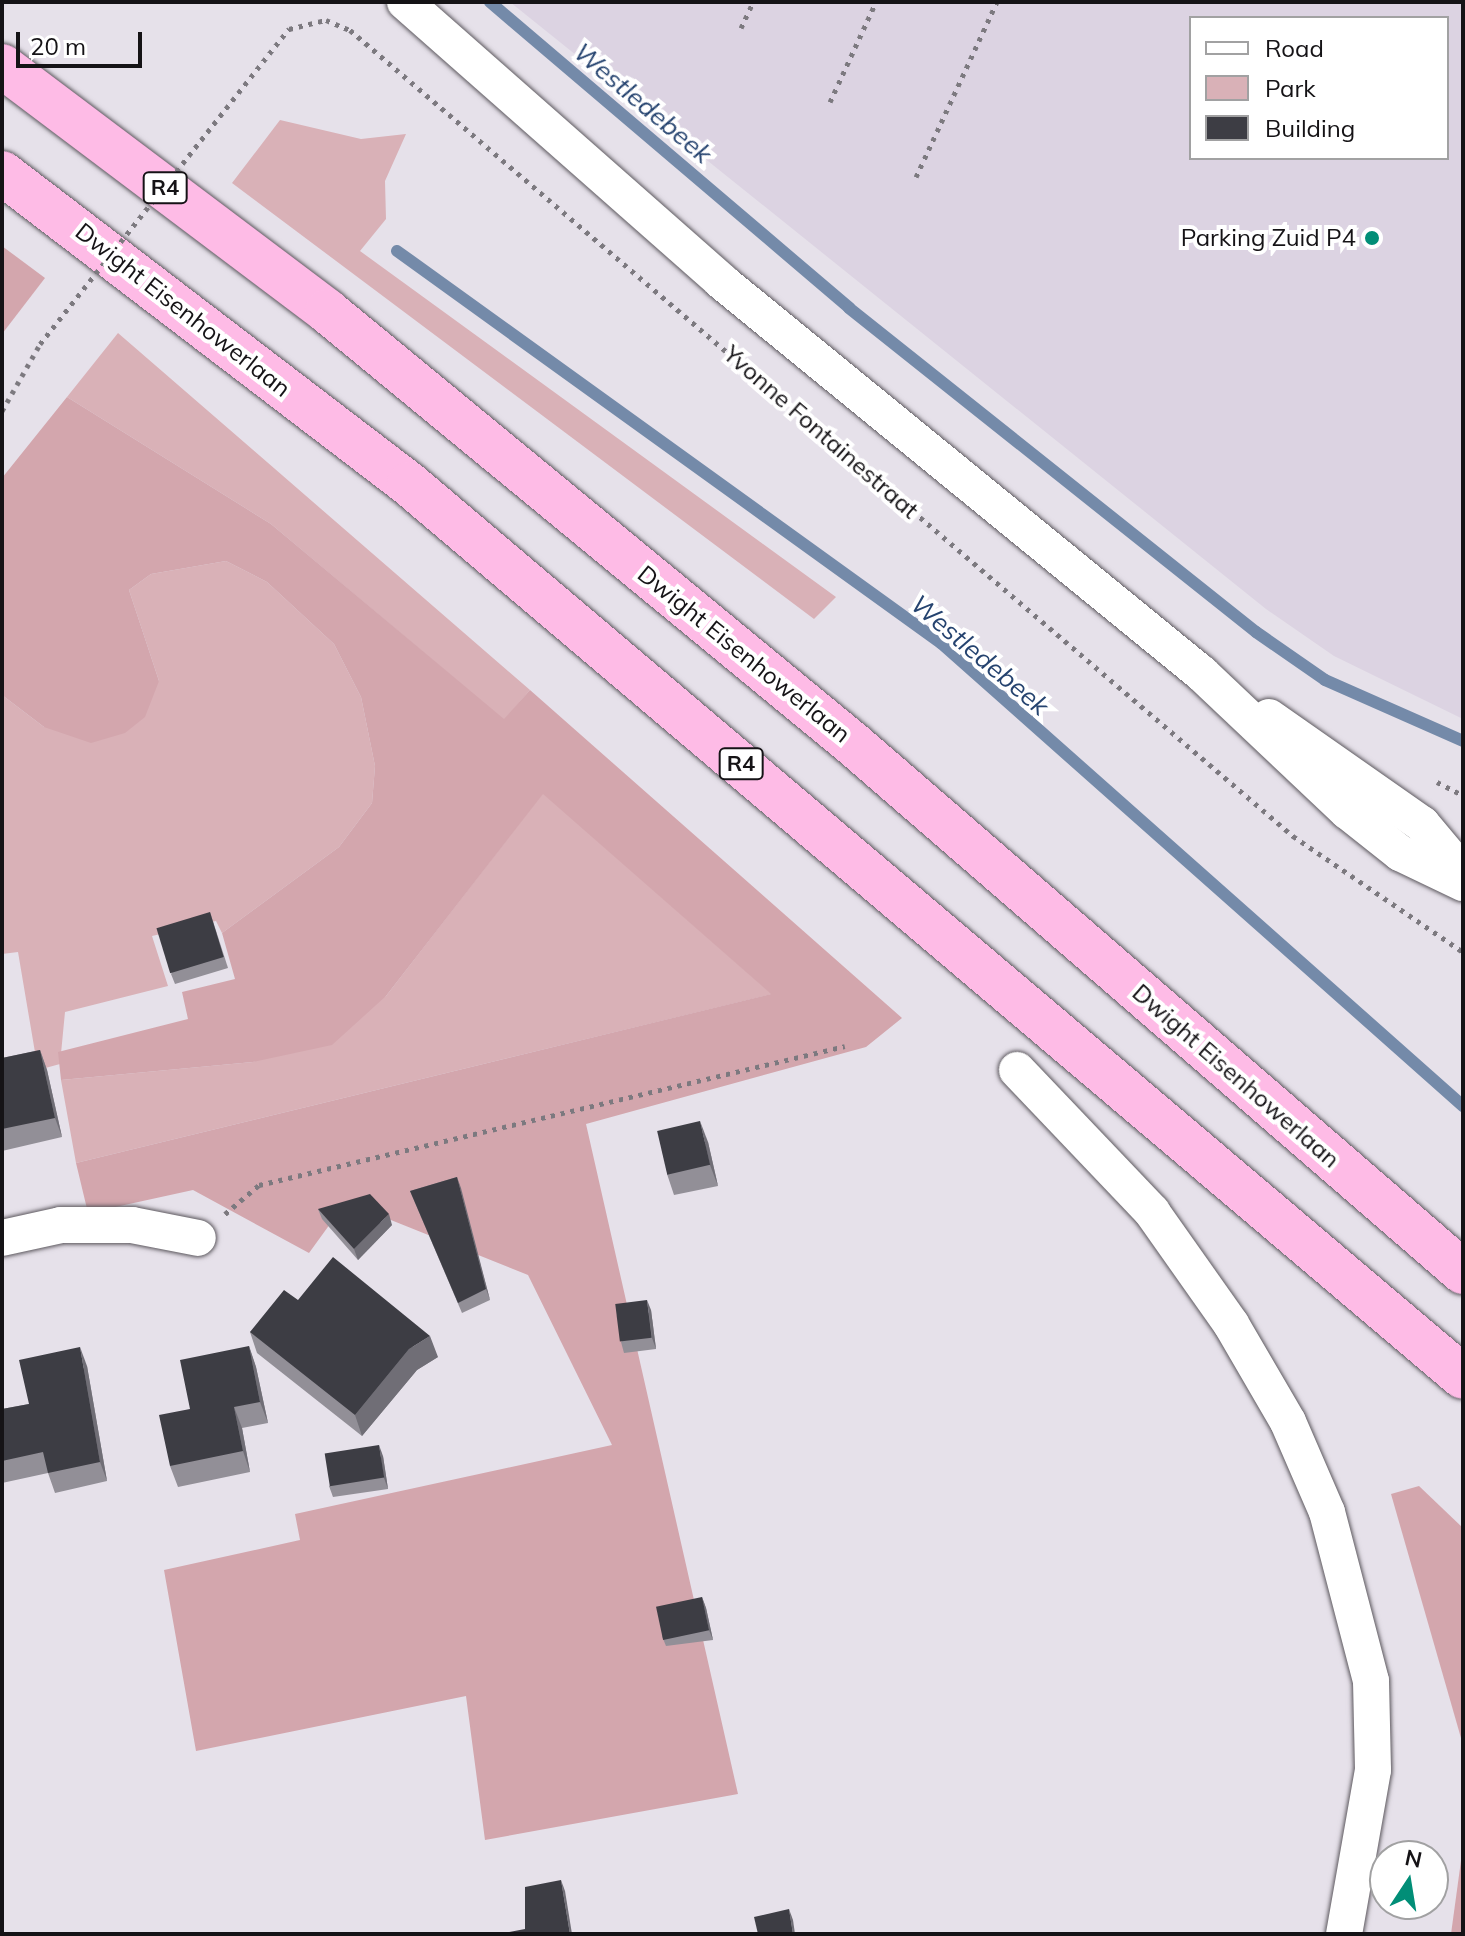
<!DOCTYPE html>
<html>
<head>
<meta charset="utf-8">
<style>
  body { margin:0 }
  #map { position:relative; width:1465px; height:1936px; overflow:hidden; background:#e6e1ea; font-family:Mulish,sans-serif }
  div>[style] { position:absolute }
  .built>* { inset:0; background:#dcd3e2 }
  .green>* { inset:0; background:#d9b1b7 }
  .forest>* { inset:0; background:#d3a6ad }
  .stream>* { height:12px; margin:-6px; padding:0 6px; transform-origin:6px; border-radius:6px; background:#748aa9 }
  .path>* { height:5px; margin-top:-2.5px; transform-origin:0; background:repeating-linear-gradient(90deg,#7c797f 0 4px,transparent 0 10px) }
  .roads { filter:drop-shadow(0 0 2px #5d595f) drop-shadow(0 0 2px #5d595f) }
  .minor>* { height:36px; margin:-18px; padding:0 18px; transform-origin:18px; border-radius:18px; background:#fff }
  .motorway>* { height:44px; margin:-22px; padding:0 22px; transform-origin:22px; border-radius:22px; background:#febbe6 }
  .path-bridge>* { height:5px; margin-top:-2.5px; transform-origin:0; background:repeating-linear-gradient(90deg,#7c797f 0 4px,transparent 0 10px) }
  .wall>* { inset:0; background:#928f97 }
  .shaded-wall>* { inset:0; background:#706e76 }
  .building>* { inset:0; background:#3d3d44; transform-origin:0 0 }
  .dots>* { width:22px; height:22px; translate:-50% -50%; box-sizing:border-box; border:4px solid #fff; border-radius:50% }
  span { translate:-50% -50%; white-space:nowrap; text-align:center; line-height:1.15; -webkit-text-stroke:8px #fff; paint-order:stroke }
  .shield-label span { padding:2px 6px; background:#fff; border:2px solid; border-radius:6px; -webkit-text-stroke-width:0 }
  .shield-label { font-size:22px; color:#151316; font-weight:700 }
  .poi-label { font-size:24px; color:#151316 }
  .right { translate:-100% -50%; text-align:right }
  .street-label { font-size:24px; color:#151316 }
  .water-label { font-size:26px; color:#25436f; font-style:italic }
  .frame { position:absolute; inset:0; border:4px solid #151316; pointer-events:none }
  .legend { position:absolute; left:1189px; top:16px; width:260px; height:144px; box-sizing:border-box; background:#fff; border:2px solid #a1a1a2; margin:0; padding:10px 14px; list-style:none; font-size:24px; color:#151316 }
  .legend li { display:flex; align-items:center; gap:16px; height:40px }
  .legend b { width:40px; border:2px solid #a1a1a2 }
  .north { position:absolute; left:1369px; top:1840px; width:80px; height:80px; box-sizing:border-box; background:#fff; border:2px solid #a1a1a2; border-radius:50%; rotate:12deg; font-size:22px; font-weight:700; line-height:32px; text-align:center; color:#151316 }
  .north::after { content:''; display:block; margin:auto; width:28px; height:36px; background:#018e77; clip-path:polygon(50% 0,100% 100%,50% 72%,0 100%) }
  .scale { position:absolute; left:16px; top:32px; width:126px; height:36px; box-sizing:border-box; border:4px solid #151316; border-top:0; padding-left:10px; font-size:24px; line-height:28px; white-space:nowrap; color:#151316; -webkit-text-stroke:6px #fff; paint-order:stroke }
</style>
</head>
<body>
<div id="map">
  <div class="built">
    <div style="clip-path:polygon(evenodd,510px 2px,1463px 2px,1463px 719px,1334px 656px,1266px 609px,510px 2px,1191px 18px,1447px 18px,1447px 158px,1191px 158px,1191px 18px)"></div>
  </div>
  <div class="green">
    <div style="clip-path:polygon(280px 120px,361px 139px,406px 134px,385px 181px,386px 219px,360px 251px,836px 597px,814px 619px,232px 183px)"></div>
    <div style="clip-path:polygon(118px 333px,530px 690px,504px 720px,271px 524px,67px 397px)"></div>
    <div style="clip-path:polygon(226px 561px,267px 582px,334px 644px,361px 697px,375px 766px,372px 803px,339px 847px,222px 933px,216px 921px,152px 936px,168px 986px,65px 1012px,60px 1064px,38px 1070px,18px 952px,2px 954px,2px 695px,44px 727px,159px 681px,129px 590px,151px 574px)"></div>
    <div style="clip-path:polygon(543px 793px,772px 994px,76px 1163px,61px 1080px,253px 1062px,386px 996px)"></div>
  </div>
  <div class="forest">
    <div style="clip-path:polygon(2px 246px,45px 278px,2px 334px)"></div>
    <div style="clip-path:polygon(67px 397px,271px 524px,504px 719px,530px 690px,902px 1018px,866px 1047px,586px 1124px,738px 1794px,485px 1840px,466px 1696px,196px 1751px,164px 1570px,300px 1540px,295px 1514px,612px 1445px,528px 1275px,346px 1202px,309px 1253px,193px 1190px,88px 1213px,76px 1163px,771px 994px,543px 794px,386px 996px,332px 1045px,253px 1062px,61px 1080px,58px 1052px,188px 1019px,182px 992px,235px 979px,222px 933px,339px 847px,372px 803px,375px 766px,361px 697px,334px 644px,267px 582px,226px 561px,151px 574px,129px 590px,159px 681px,145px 717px,125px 733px,91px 743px,44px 727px,2px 695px,2px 478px)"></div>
    <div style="clip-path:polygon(1419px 1486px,1463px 1528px,1463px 1745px,1391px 1494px)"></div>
    <div style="clip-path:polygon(1463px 1846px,1463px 1934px,1451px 1934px)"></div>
  </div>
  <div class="stream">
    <div style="left:490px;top:2px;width:472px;rotate:40.4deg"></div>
    <div style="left:849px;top:308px;width:520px;rotate:38.52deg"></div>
    <div style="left:1256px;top:632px;width:84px;rotate:34.8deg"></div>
    <div style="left:1325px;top:680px;width:151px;rotate:23.8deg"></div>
    <div style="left:397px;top:251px;width:671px;rotate:35.78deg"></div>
    <div style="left:941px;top:643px;width:698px;rotate:41.57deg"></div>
  </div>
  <div class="path">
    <div style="left:741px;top:28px;width:29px;rotate:-65deg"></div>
    <div style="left:289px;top:29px;width:38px;rotate:-14deg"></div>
    <div style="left:326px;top:20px;width:26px;rotate:23deg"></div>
    <div style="left:350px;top:30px;width:1241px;rotate:40.52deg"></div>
    <div style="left:1293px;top:836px;width:206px;rotate:34.3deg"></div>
    <div style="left:830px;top:102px;width:110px;rotate:-65.3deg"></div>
    <div style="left:916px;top:177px;width:193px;rotate:-65.2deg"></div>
    <div style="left:1437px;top:782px;width:29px;rotate:27deg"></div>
    <div style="left:225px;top:1214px;width:45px;rotate:-40.5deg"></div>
    <div style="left:259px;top:1185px;width:602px;rotate:-13.34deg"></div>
  </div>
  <div class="roads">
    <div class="minor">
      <div style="left:405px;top:2px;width:422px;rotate:41.4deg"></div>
      <div style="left:721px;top:281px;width:620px;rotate:39.24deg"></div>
      <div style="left:1201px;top:673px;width:201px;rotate:43.4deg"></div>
      <div style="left:1347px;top:811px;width:68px;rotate:38.4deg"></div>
      <div style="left:1400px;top:853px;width:70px;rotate:25.5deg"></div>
      <div style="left:1269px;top:717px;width:187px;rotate:35deg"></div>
      <div style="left:1422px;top:824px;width:64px;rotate:50.1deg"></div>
      <div style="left:1017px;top:1070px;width:196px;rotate:46.4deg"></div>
      <div style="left:1152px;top:1212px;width:137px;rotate:54.8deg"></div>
      <div style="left:1231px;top:1324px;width:113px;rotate:59.8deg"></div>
      <div style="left:1288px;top:1422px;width:98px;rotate:66.6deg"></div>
      <div style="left:1327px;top:1512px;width:175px;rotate:75.4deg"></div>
      <div style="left:1371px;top:1681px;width:89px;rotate:88.7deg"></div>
      <div style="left:1373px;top:1770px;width:167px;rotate:100deg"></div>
      <div style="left:2px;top:1238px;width:60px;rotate:-12.4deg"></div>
      <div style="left:61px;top:1225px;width:71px"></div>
      <div style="left:132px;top:1225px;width:67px;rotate:11.1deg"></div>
    </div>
    <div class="motorway">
      <div style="left:2px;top:66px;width:407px;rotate:37deg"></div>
      <div style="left:327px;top:311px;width:681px;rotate:39.46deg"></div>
      <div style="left:853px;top:744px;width:807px;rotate:40.88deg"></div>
      <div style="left:2px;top:173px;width:512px;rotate:37.38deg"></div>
      <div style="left:409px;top:484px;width:1381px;rotate:40.27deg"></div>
    </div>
  </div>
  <div class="path-bridge">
    <div style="left:2px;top:411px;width:77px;rotate:-60.4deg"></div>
    <div style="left:40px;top:344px;width:402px;rotate:-51.7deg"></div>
  </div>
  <div class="wall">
    <div style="clip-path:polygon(210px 912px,228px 968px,175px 984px,171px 974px)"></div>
    <div style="clip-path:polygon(40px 1050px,47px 1070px,62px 1137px,2px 1151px,2px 1058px)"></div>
    <div style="clip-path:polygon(708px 1142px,718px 1186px,674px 1195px,667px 1174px)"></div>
    <div style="clip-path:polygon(457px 1177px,490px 1300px,462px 1313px,410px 1191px)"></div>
    <div style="clip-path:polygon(318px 1209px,392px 1225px,358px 1260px,322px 1219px)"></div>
    <div style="clip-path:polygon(298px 1300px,438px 1357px,417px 1370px,362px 1436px,257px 1353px,250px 1332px)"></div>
    <div style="clip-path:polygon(651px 1310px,656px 1349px,624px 1353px,621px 1342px)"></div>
    <div style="clip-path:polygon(249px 1346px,256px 1367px,268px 1423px,242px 1428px,250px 1472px,178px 1487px,170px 1466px,190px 1409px)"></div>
    <div style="clip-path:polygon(87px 1366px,107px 1481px,55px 1493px,48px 1473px,2px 1483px,2px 1409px,29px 1404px)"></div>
    <div style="clip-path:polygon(383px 1456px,388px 1489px,333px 1497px,329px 1486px)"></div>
    <div style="clip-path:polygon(702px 1597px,706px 1608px,713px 1640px,666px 1646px,662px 1636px)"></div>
  </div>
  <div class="shaded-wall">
    <div style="clip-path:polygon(40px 1050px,47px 1070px,62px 1137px,55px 1118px)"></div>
    <div style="clip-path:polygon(700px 1121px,708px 1142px,718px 1186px,710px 1165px)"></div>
    <div style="clip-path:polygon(457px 1177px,461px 1188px,490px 1300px,486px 1289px)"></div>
    <div style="clip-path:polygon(389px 1214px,392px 1225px,358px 1260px,354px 1249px)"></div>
    <div style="clip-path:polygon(647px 1300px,651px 1310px,656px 1349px,652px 1338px)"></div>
    <div style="clip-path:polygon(430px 1336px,438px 1357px,417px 1370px,362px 1436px,355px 1415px,409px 1349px)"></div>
    <div style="clip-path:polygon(249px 1346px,256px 1367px,268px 1423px,260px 1402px)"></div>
    <div style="clip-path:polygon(80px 1347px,87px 1366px,107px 1481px,100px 1462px)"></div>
    <div style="clip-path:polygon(234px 1407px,242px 1428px,250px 1472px,243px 1451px)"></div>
    <div style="clip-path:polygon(379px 1445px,383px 1456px,388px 1489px,384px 1478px)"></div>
    <div style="clip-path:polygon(702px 1597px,706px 1608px,713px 1640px,709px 1630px)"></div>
    <div style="clip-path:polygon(561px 1880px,565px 1891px,572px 1934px,570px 1934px)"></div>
    <div style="clip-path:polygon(789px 1909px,793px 1920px,795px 1934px,793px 1934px)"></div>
  </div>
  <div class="building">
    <div style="left:210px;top:912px;width:47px;height:56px;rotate:73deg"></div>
    <div style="clip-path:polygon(40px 1050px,55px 1118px,2px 1129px,2px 1058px)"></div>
    <div style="left:700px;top:1121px;width:45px;height:44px;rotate:77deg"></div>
    <div style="clip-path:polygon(457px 1177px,486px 1289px,458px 1303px,410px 1191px)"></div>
    <div style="clip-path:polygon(370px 1194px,389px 1214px,354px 1249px,318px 1209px)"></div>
    <div style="clip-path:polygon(333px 1257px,430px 1336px,409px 1349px,355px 1415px,250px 1332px,284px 1290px,298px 1300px)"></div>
    <div style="left:647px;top:1300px;width:38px;height:32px;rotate:83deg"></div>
    <div style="clip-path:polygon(249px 1346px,260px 1402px,234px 1407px,243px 1451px,170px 1466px,159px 1415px,190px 1409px,180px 1360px)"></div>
    <div style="clip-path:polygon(80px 1347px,100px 1462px,48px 1473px,43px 1452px,2px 1461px,2px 1409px,29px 1404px,19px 1360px)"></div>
    <div style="left:379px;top:1445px;width:33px;height:55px;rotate:81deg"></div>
    <div style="left:702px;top:1597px;width:34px;height:47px;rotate:78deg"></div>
    <div style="clip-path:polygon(561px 1880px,570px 1934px,499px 1934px,525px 1929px,525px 1887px)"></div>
    <div style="clip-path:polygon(789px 1909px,793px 1934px,758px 1934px,754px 1917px)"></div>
  </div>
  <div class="dots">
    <div style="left:1372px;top:238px;background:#018e77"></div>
  </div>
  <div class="shield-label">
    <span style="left:165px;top:188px">R4</span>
    <span style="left:741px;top:764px">R4</span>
  </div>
  <div class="poi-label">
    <span class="right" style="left:1356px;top:238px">Parking Zuid P4</span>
  </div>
  <div class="street-label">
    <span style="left:183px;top:310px;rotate:38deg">Dwight Eisenhowerlaan</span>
    <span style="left:821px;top:432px;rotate:41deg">Yvonne Fontainestraat</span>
    <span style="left:744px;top:654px;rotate:39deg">Dwight Eisenhowerlaan</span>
    <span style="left:1236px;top:1076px;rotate:41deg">Dwight Eisenhowerlaan</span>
  </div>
  <div class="water-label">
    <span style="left:643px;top:103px;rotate:40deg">Westledebeek</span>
    <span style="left:980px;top:655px;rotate:40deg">Westledebeek</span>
  </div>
  <div class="frame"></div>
  <ul class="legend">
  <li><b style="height:10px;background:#fff"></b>Road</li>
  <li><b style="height:22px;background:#d9b1b7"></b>Park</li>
  <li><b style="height:22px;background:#3d3d44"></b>Building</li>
  </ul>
  <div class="north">N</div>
  <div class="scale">20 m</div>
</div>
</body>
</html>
